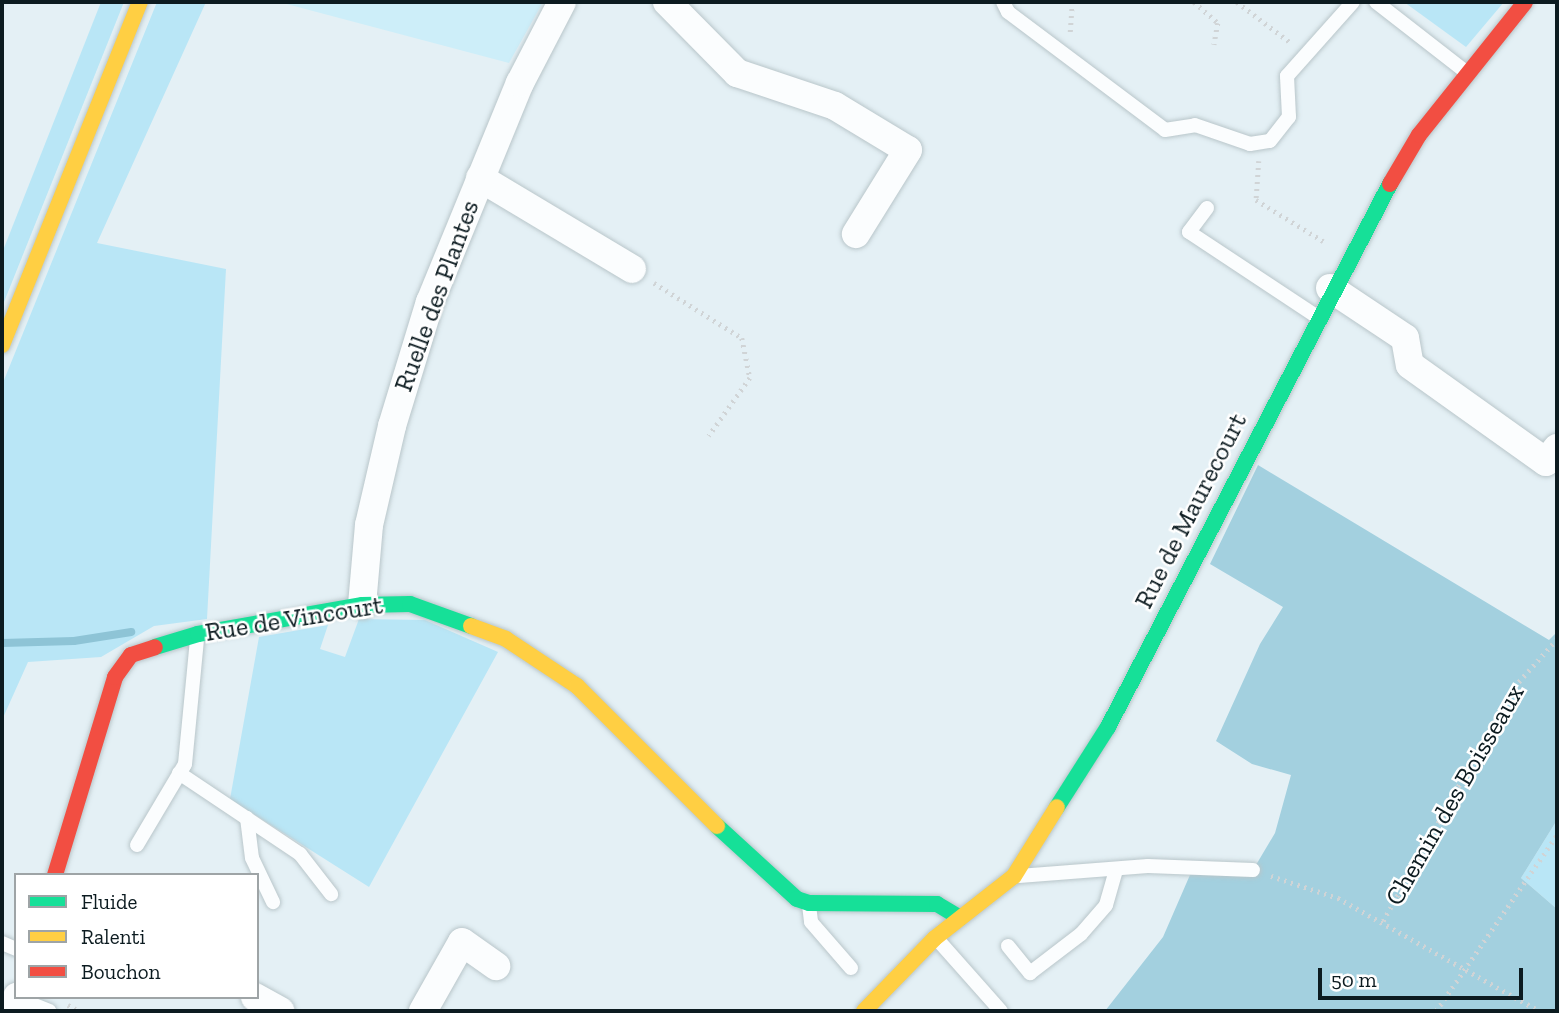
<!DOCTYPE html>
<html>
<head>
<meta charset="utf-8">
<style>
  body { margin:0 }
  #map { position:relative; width:1559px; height:1013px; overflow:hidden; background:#e4f0f5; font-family:"Zilla Slab",serif }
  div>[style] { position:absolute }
  .built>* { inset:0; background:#cdeef9 }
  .green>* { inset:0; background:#b9e6f6 }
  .forest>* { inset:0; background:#a3d0df }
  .stream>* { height:8px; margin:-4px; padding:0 4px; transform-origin:4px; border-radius:4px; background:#8ec4d6 }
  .path>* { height:4.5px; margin-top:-2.25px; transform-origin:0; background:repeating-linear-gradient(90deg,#d0d4d6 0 2px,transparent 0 7px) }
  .roads { filter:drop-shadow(0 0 2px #b9c6ca) drop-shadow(0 0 2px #b9c6ca) }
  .lane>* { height:14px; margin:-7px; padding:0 7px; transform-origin:7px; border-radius:7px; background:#fbfdfe }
  .street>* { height:28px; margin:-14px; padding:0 14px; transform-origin:14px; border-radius:14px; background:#fbfdfe }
  .fast>* { height:16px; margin:-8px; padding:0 8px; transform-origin:8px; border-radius:8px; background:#16e098 }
  .slow>* { height:16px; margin:-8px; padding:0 8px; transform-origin:8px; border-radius:8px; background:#ffcf43 }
  .jam>* { height:16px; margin:-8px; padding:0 8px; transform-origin:8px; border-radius:8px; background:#f24e42 }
  span { translate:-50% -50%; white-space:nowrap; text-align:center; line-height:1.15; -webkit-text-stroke:5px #fff; paint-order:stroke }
  .street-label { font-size:26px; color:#0c1b20 }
  .frame { position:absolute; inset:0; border:4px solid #0c1b20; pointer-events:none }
  .legend { position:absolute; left:14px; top:873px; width:245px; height:126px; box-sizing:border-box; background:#fff; border:2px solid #9ea4a6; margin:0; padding:9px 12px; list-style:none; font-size:21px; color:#0c1b20 }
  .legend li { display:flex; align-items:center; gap:14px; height:35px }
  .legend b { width:35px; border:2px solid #9ea4a6 }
  .scale { position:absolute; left:1318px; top:968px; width:205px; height:32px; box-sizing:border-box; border:4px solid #0c1b20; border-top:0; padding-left:9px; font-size:21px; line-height:24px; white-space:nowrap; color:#0c1b20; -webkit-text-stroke:5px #fff; paint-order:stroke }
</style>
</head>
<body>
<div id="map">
  <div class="built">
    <div style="clip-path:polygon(279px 2px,543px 2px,509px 63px)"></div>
  </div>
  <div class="green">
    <div style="clip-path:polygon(101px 2px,124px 2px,2px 307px,2px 253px)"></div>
    <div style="clip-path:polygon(157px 2px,206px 2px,97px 243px,226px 269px,207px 619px,154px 626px,101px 657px,28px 662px,2px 720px,2px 385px)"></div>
    <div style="clip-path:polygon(1404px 2px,1504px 2px,1466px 47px)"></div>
    <div style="clip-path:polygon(359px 619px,425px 620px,498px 652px,369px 887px,230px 799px,259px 637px,328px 625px,320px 649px,345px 657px)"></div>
    <div style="clip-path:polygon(1557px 820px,1557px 909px,1521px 878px)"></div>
  </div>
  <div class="forest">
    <div style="clip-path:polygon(1258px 465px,1549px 640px,1557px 632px,1557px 820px,1521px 878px,1557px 909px,1557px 1011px,1105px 1011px,1163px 937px,1193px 868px,1253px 870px,1275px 833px,1291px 775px,1252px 764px,1216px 741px,1260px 644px,1283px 607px,1210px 564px)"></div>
  </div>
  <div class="stream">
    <div style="left:2px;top:643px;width:72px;rotate:-1.6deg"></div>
    <div style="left:74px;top:641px;width:58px;rotate:-9deg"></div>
  </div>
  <div class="path">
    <div style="left:1194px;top:2px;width:32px;rotate:41deg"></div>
    <div style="left:1218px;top:23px;width:22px;rotate:100deg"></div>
    <div style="left:1237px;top:2px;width:68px;rotate:37.2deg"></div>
    <div style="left:1070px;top:32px;width:30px;rotate:-86deg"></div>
    <div style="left:1259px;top:161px;width:39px;rotate:94deg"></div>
    <div style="left:1256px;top:200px;width:79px;rotate:31.5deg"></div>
    <div style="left:654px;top:283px;width:104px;rotate:32deg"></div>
    <div style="left:742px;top:338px;width:41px;rotate:78.7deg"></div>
    <div style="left:750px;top:378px;width:71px;rotate:125.3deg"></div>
    <div style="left:1271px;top:876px;width:71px;rotate:18.2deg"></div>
    <div style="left:1338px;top:898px;width:231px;rotate:29.3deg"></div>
    <div style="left:1383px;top:921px;width:268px;rotate:-60.8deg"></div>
    <div style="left:1514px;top:687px;width:64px;rotate:-48.1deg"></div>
    <div style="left:68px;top:1005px;width:13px;rotate:29deg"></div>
    <div style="left:1436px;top:1011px;width:214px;rotate:-55.5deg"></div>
  </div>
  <div class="roads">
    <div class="lane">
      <div style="left:1003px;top:2px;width:11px;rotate:63deg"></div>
      <div style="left:1008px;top:12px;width:196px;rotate:36.9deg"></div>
      <div style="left:1165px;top:130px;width:30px;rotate:-9deg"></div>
      <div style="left:1195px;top:125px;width:58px;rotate:19.1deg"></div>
      <div style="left:1250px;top:144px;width:20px;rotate:-9deg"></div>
      <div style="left:1270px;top:141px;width:31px;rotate:-52deg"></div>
      <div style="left:1289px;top:117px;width:41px;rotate:-92.8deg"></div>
      <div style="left:1287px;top:76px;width:99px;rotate:-48.3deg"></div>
      <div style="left:1376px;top:2px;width:114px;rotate:37.9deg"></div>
      <div style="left:1207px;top:208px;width:30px;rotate:127deg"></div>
      <div style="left:1189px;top:232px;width:152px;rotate:33.5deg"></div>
      <div style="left:179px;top:773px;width:146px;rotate:33.8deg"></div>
      <div style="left:300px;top:854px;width:51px;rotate:52.2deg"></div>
      <div style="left:247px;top:818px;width:40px;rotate:82.9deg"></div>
      <div style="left:252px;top:858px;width:49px;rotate:64.5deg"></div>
      <div style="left:137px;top:845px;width:94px;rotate:-59.3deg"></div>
      <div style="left:185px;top:764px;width:126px;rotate:-84.5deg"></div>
      <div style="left:1019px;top:876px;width:129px;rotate:-4.4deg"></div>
      <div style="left:1148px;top:866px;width:105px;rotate:2.2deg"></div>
      <div style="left:809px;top:905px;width:17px;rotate:83deg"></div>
      <div style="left:811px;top:922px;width:61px;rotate:49deg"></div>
      <div style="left:937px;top:939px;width:96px;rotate:48.4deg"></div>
      <div style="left:2px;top:943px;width:15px;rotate:23deg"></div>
      <div style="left:1008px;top:946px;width:35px;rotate:51deg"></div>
      <div style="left:1030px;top:973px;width:64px;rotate:-37.4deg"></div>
      <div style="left:1081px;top:934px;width:38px;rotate:-49deg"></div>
      <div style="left:1106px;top:905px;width:37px;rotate:-74deg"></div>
      <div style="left:17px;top:998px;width:35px;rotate:22deg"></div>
    </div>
    <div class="street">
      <div style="left:667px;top:2px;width:100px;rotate:45.4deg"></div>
      <div style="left:737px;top:73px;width:103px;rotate:18.6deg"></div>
      <div style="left:835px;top:106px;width:85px;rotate:31.1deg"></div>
      <div style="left:908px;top:150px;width:99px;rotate:121.8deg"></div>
      <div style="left:480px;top:178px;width:177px;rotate:30.9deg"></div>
      <div style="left:1330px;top:288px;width:90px;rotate:33.7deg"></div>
      <div style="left:1405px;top:338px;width:27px;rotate:80deg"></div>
      <div style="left:1410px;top:365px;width:167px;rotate:35.5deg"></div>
      <div style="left:1546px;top:462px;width:18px;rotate:-52deg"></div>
      <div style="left:362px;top:605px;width:80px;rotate:-85deg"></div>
      <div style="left:369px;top:525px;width:102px;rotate:-76.9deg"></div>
      <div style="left:392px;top:426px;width:130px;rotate:-73deg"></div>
      <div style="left:430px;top:302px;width:237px;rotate:-67.7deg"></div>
      <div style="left:520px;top:83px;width:91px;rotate:-62.6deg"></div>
      <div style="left:255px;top:997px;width:29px;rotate:29deg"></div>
      <div style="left:13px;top:1011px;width:15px;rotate:-74deg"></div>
      <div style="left:423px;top:1011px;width:79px;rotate:-60.5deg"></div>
      <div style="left:462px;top:942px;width:42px;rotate:35.2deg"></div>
    </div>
    <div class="fast">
      <div style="left:155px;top:647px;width:45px;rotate:-16.8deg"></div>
      <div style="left:198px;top:634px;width:167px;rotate:-10deg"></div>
      <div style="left:362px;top:605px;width:48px;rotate:-1.2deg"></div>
      <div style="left:410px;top:604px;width:65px;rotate:19.8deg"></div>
      <div style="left:1057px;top:807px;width:95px;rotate:-57.5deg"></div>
      <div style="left:1108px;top:727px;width:612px;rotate:-62.56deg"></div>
      <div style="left:717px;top:826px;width:108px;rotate:42.4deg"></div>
      <div style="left:797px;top:899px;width:13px;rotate:18deg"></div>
      <div style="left:809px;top:903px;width:128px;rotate:0.4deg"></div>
      <div style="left:937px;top:904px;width:27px;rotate:31deg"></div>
    </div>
    <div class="slow">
      <div style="left:2px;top:345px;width:370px;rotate:-68.1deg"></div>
      <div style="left:471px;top:626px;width:37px;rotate:20deg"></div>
      <div style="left:506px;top:639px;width:85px;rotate:33.5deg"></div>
      <div style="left:577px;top:686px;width:198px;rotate:45deg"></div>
      <div style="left:864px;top:1011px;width:102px;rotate:-45.8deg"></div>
      <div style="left:935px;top:938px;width:100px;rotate:-38.1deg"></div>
      <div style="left:1014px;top:876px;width:81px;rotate:-58.1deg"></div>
    </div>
    <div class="jam">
      <div style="left:1390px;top:184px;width:57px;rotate:-59.4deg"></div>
      <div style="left:1419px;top:135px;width:170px;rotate:-51.4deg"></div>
      <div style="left:55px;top:875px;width:207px;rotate:-73.1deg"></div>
      <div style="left:115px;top:677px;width:27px;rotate:-54deg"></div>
      <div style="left:131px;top:655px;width:25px;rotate:-18deg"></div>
    </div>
  </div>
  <div class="street-label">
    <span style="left:437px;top:296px;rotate:-70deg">Ruelle des Plantes</span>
    <span style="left:1191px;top:511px;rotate:-63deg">Rue de Maurecourt</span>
    <span style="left:294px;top:619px;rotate:-9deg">Rue de Vincourt</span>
    <span style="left:1455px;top:795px;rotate:-60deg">Chemin des Boisseaux</span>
  </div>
  <div class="frame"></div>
  <ul class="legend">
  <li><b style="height:9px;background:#16e098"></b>Fluide</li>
  <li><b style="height:9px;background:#ffcf43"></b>Ralenti</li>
  <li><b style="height:9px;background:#f24e42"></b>Bouchon</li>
  </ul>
  <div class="scale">50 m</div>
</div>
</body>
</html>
